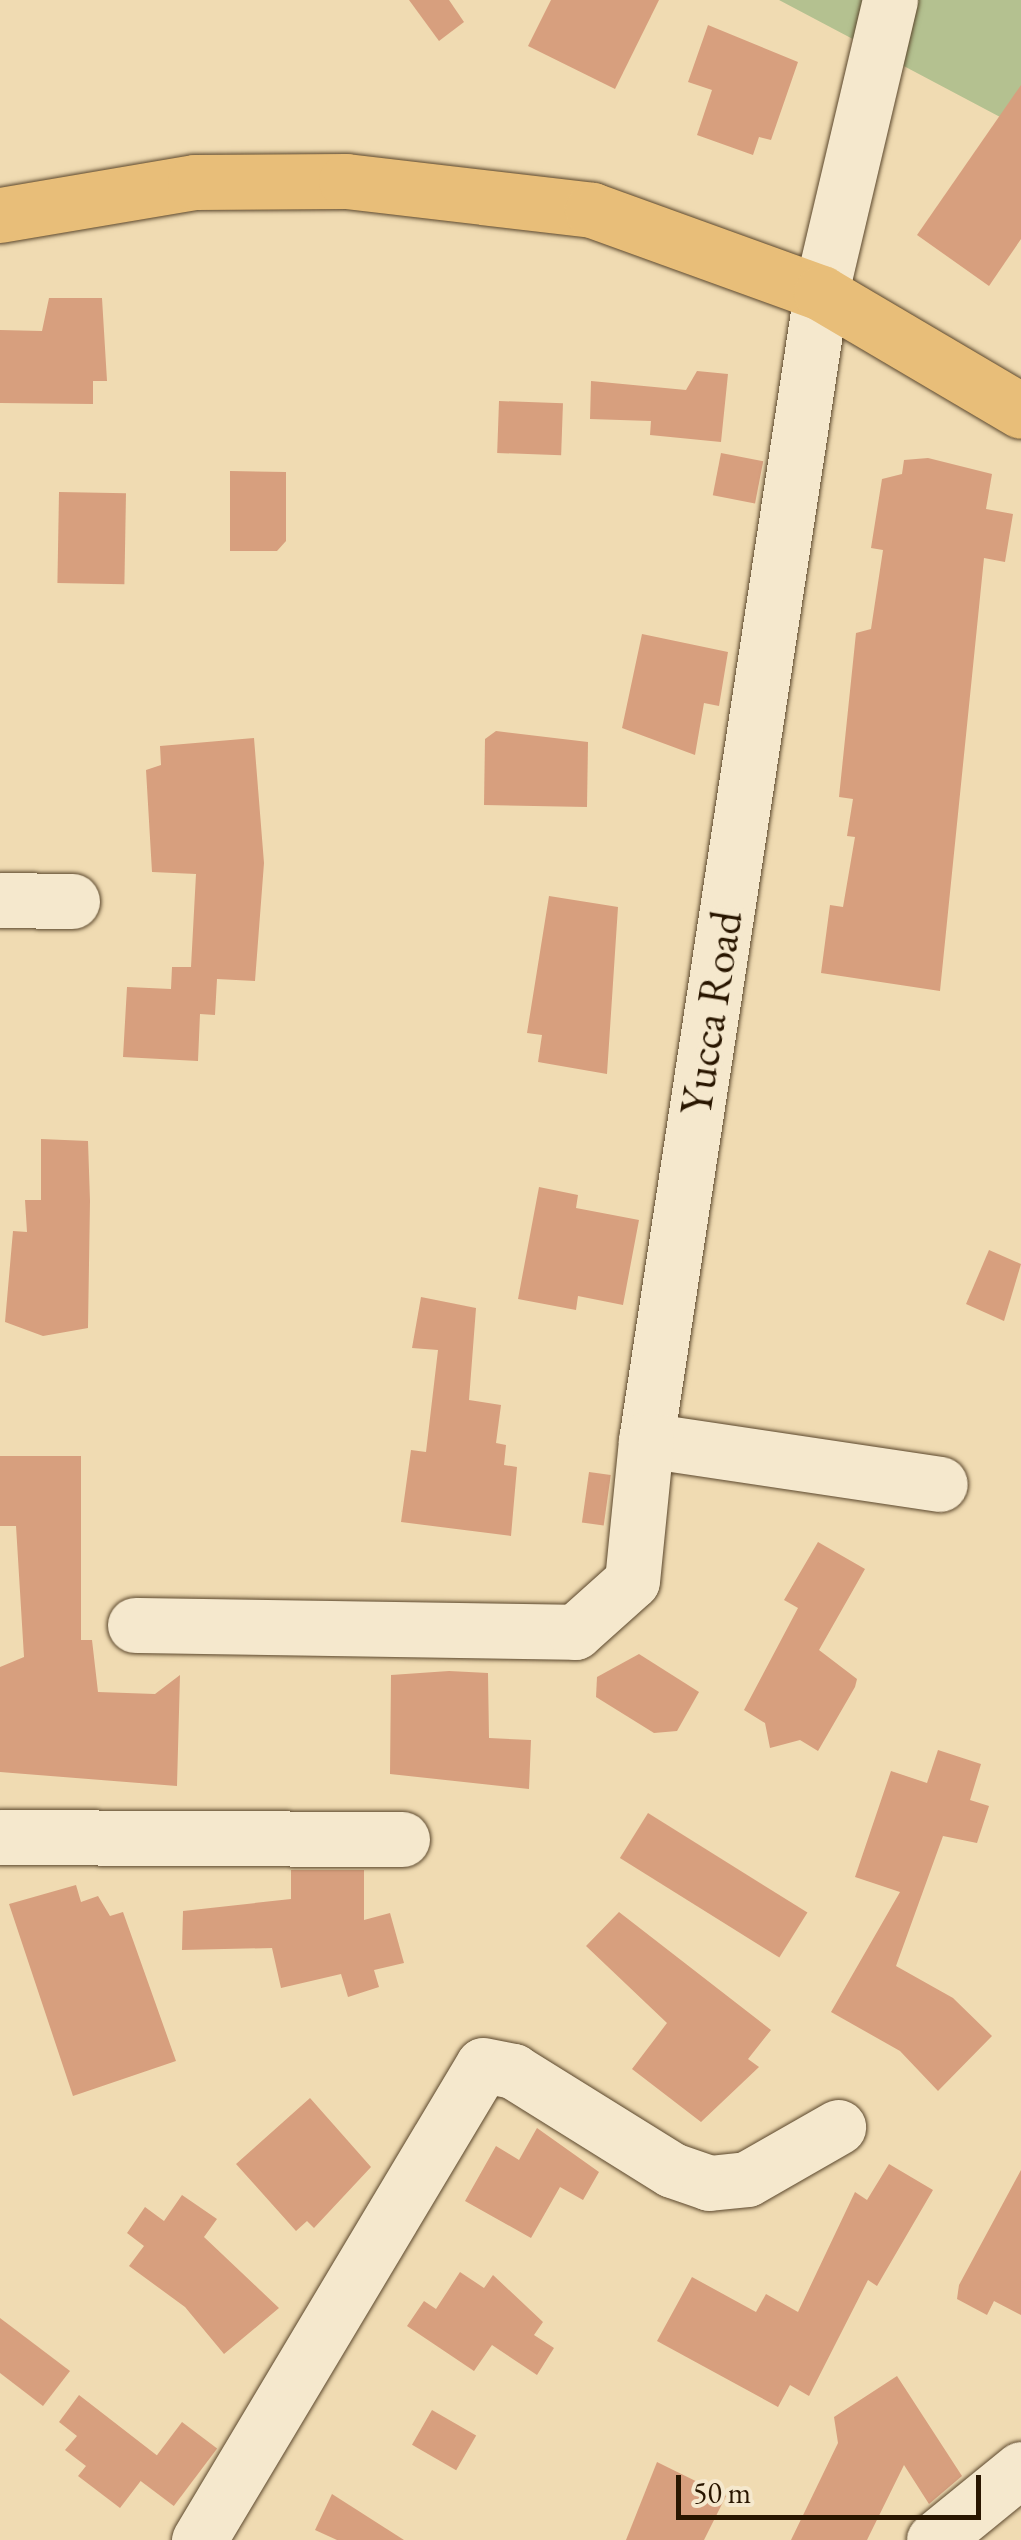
<!DOCTYPE html>
<html>
<head>
<meta charset="utf-8">
<style>
  body { margin:0 }
  #map { position:relative; width:1021px; height:2540px; overflow:hidden; background:#f0dbb2; font-family:"EB Garamond",serif }
  div>[style] { position:absolute }
  .green>* { inset:0; background:#b4c190 }
  .building>* { inset:0; background:#d79f7e; transform-origin:0 0 }
  .roads { filter:drop-shadow(0 0 2px #5b472c) drop-shadow(0 0 2px #5b472c) }
  .minor>* { height:55px; margin:-27.5px; padding:0 27.5px; transform-origin:27.5px; border-radius:27.5px; background:#f5e8cd }
  .major>* { height:55px; margin:-27.5px; padding:0 27.5px; transform-origin:27.5px; border-radius:27.5px; background:#e8be79 }
  span { translate:-50% -50%; white-space:nowrap; text-align:center; line-height:1.15; -webkit-text-stroke:10px #f5e8cd; paint-order:stroke }
  .street-label { font-size:45px; color:#291600 }
  .scale { position:absolute; left:676px; top:2475px; width:305px; height:45px; box-sizing:border-box; border:5px solid #291600; border-top:0; padding-left:12px; font-size:30px; line-height:35px; white-space:nowrap; color:#291600; -webkit-text-stroke:8px #f5e8cd; paint-order:stroke }
</style>
</head>
<body>
<div id="map">
  <div class="green">
    <div style="clip-path:polygon(779px 0,1021px 0,1021px 128px,883px 55px)"></div>
  </div>
  <div class="building">
    <div style="clip-path:polygon(409px 0,449px 0,464px 22px,439px 41px)"></div>
    <div style="clip-path:polygon(551px 0,659px 0,615px 89px,528px 46px)"></div>
    <div style="clip-path:polygon(708px 25px,798px 62px,771px 140px,759px 137px,753px 155px,697px 135px,712px 90px,688px 82px)"></div>
    <div style="clip-path:polygon(1021px 85px,1021px 239px,989px 286px,917px 235px)"></div>
    <div style="clip-path:polygon(49px 298px,102px 298px,107px 381px,93px 381px,93px 404px,0 403px,0 330px,42px 331px)"></div>
    <div style="clip-path:polygon(697px 371px,728px 374px,721px 442px,650px 435px,651px 421px,590px 419px,591px 381px,686px 390px)"></div>
    <div style="left:499px;top:401px;width:64px;height:52px;rotate:2deg"></div>
    <div style="left:721px;top:453px;width:43px;height:43px;rotate:11deg"></div>
    <div style="clip-path:polygon(928px 458px,992px 474px,986px 509px,1013px 514px,1005px 562px,984px 558px,940px 991px,821px 973px,830px 905px,843px 907px,855px 837px,847px 836px,853px 799px,839px 797px,856px 633px,871px 629px,883px 550px,871px 548px,882px 479px,902px 474px,904px 460px)"></div>
    <div style="clip-path:polygon(230px 471px,286px 472px,286px 541px,277px 551px,230px 551px)"></div>
    <div style="left:59px;top:492px;width:67px;height:91px;rotate:1deg"></div>
    <div style="clip-path:polygon(642px 634px,728px 652px,719px 706px,704px 703px,695px 755px,622px 728px)"></div>
    <div style="clip-path:polygon(496px 731px,588px 742px,587px 807px,484px 805px,485px 739px)"></div>
    <div style="clip-path:polygon(254px 738px,264px 863px,255px 981px,217px 979px,215px 1015px,200px 1014px,198px 1061px,123px 1057px,127px 987px,171px 989px,172px 967px,191px 967px,196px 874px,152px 872px,146px 770px,161px 765px,160px 746px)"></div>
    <div style="clip-path:polygon(549px 896px,618px 907px,607px 1074px,538px 1062px,542px 1035px,527px 1033px)"></div>
    <div style="clip-path:polygon(41px 1139px,88px 1141px,90px 1201px,88px 1328px,43px 1336px,5px 1322px,13px 1231px,27px 1232px,25px 1200px,41px 1200px)"></div>
    <div style="clip-path:polygon(539px 1187px,578px 1195px,576px 1208px,639px 1220px,623px 1305px,578px 1296px,576px 1310px,518px 1299px)"></div>
    <div style="clip-path:polygon(989px 1250px,1021px 1264px,1004px 1321px,966px 1304px)"></div>
    <div style="clip-path:polygon(421px 1297px,476px 1308px,469px 1400px,501px 1405px,496px 1443px,506px 1445px,504px 1465px,517px 1467px,511px 1536px,401px 1522px,411px 1450px,426px 1452px,438px 1350px,412px 1348px)"></div>
    <div style="clip-path:polygon(0 1456px,81px 1456px,81px 1640px,92px 1640px,98px 1692px,155px 1694px,180px 1675px,177px 1786px,0 1772px,0 1667px,24px 1657px,16px 1526px,0 1526px)"></div>
    <div style="left:589px;top:1472px;width:22px;height:51px;rotate:8deg"></div>
    <div style="clip-path:polygon(818px 1542px,865px 1569px,819px 1650px,857px 1679px,855px 1687px,818px 1751px,800px 1740px,770px 1748px,765px 1723px,744px 1710px,798px 1608px,784px 1600px)"></div>
    <div style="clip-path:polygon(639px 1654px,699px 1692px,677px 1731px,654px 1733px,596px 1697px,597px 1677px)"></div>
    <div style="clip-path:polygon(449px 1671px,488px 1673px,489px 1738px,531px 1740px,529px 1789px,390px 1774px,391px 1675px)"></div>
    <div style="clip-path:polygon(938px 1750px,981px 1764px,970px 1800px,989px 1806px,977px 1843px,943px 1836px,896px 1966px,953px 1998px,992px 2036px,938px 2091px,900px 2051px,831px 2012px,900px 1892px,855px 1877px,891px 1771px,927px 1783px)"></div>
    <div style="left:648px;top:1813px;width:188px;height:53px;rotate:32deg"></div>
    <div style="clip-path:polygon(291px 1870px,364px 1870px,364px 1920px,390px 1913px,404px 1963px,374px 1970px,379px 1987px,348px 1997px,341px 1974px,281px 1988px,272px 1948px,182px 1950px,183px 1911px,291px 1899px)"></div>
    <div style="clip-path:polygon(76px 1885px,81px 1902px,98px 1896px,110px 1916px,123px 1912px,176px 2061px,73px 2096px,9px 1904px)"></div>
    <div style="clip-path:polygon(619px 1912px,771px 2030px,748px 2059px,759px 2067px,701px 2122px,632px 2069px,667px 2023px,586px 1946px)"></div>
    <div style="clip-path:polygon(310px 2098px,371px 2167px,314px 2228px,307px 2221px,296px 2231px,236px 2164px)"></div>
    <div style="clip-path:polygon(537px 2128px,599px 2172px,583px 2200px,560px 2187px,531px 2238px,465px 2201px,496px 2146px,519px 2160px)"></div>
    <div style="clip-path:polygon(889px 2164px,933px 2190px,877px 2286px,868px 2280px,809px 2396px,790px 2385px,778px 2407px,657px 2341px,692px 2277px,756px 2312px,766px 2294px,798px 2312px,855px 2192px,867px 2200px)"></div>
    <div style="clip-path:polygon(1021px 2170px,1021px 2315px,994px 2301px,987px 2315px,957px 2299px,959px 2285px)"></div>
    <div style="clip-path:polygon(182px 2195px,217px 2219px,204px 2237px,279px 2308px,224px 2354px,185px 2307px,129px 2266px,144px 2246px,127px 2233px,145px 2207px,164px 2221px)"></div>
    <div style="clip-path:polygon(460px 2272px,484px 2288px,493px 2275px,543px 2322px,534px 2335px,554px 2348px,537px 2375px,492px 2345px,474px 2371px,407px 2326px,424px 2301px,436px 2309px)"></div>
    <div style="clip-path:polygon(0 2318px,70px 2371px,43px 2406px,0 2373px)"></div>
    <div style="clip-path:polygon(897px 2376px,962px 2476px,929px 2504px,904px 2465px,867px 2540px,791px 2540px,838px 2443px,834px 2417px)"></div>
    <div style="clip-path:polygon(79px 2395px,159px 2457px,120px 2508px,78px 2476px,86px 2466px,65px 2450px,77px 2436px,59px 2422px)"></div>
    <div style="left:432px;top:2410px;width:51px;height:40px;rotate:30deg"></div>
    <div style="left:182px;top:2422px;width:44px;height:72px;rotate:37deg"></div>
    <div style="clip-path:polygon(657px 2462px,726px 2496px,704px 2540px,626px 2540px)"></div>
    <div style="clip-path:polygon(332px 2494px,404px 2540px,337px 2540px,315px 2530px)"></div>
  </div>
  <div class="roads">
    <div class="minor">
      <div style="left:890px;top:0;width:301px;rotate:103.3deg"></div>
      <div style="left:821px;top:293px;width:1160px;rotate:98.67deg"></div>
      <div style="left:646px;top:1440px;width:297px;rotate:8.5deg"></div>
      <div style="left:0;top:900px;width:72px;rotate:0.8deg"></div>
      <div style="left:135px;top:1625px;width:440px;rotate:0.9deg"></div>
      <div style="left:575px;top:1632px;width:76px;rotate:-41.8deg"></div>
      <div style="left:632px;top:1581px;width:142px;rotate:-84.3deg"></div>
      <div style="left:0;top:1837px;width:402px;rotate:0.3deg"></div>
      <div style="left:199px;top:2540px;width:553px;rotate:-59.13deg"></div>
      <div style="left:483px;top:2065px;width:31px;rotate:11deg"></div>
      <div style="left:513px;top:2071px;width:187px;rotate:31.9deg"></div>
      <div style="left:672px;top:2170px;width:39px;rotate:19deg"></div>
      <div style="left:709px;top:2183px;width:38px;rotate:-6deg"></div>
      <div style="left:747px;top:2179px;width:105px;rotate:-29.7deg"></div>
      <div style="left:934px;top:2540px;width:112px;rotate:-39.2deg"></div>
    </div>
    <div class="major">
      <div style="left:0;top:215px;width:198px;rotate:-9.6deg"></div>
      <div style="left:195px;top:182px;width:151px;rotate:-0.4deg"></div>
      <div style="left:346px;top:181px;width:248px;rotate:6.7deg"></div>
      <div style="left:592px;top:210px;width:244px;rotate:19.9deg"></div>
      <div style="left:821px;top:293px;width:232px;rotate:30.5deg"></div>
    </div>
  </div>
  <div class="street-label">
    <span style="left:711px;top:1013px;rotate:-81deg">Yucca Road</span>
  </div>
  <div class="scale">50 m</div>
</div>
</body>
</html>
